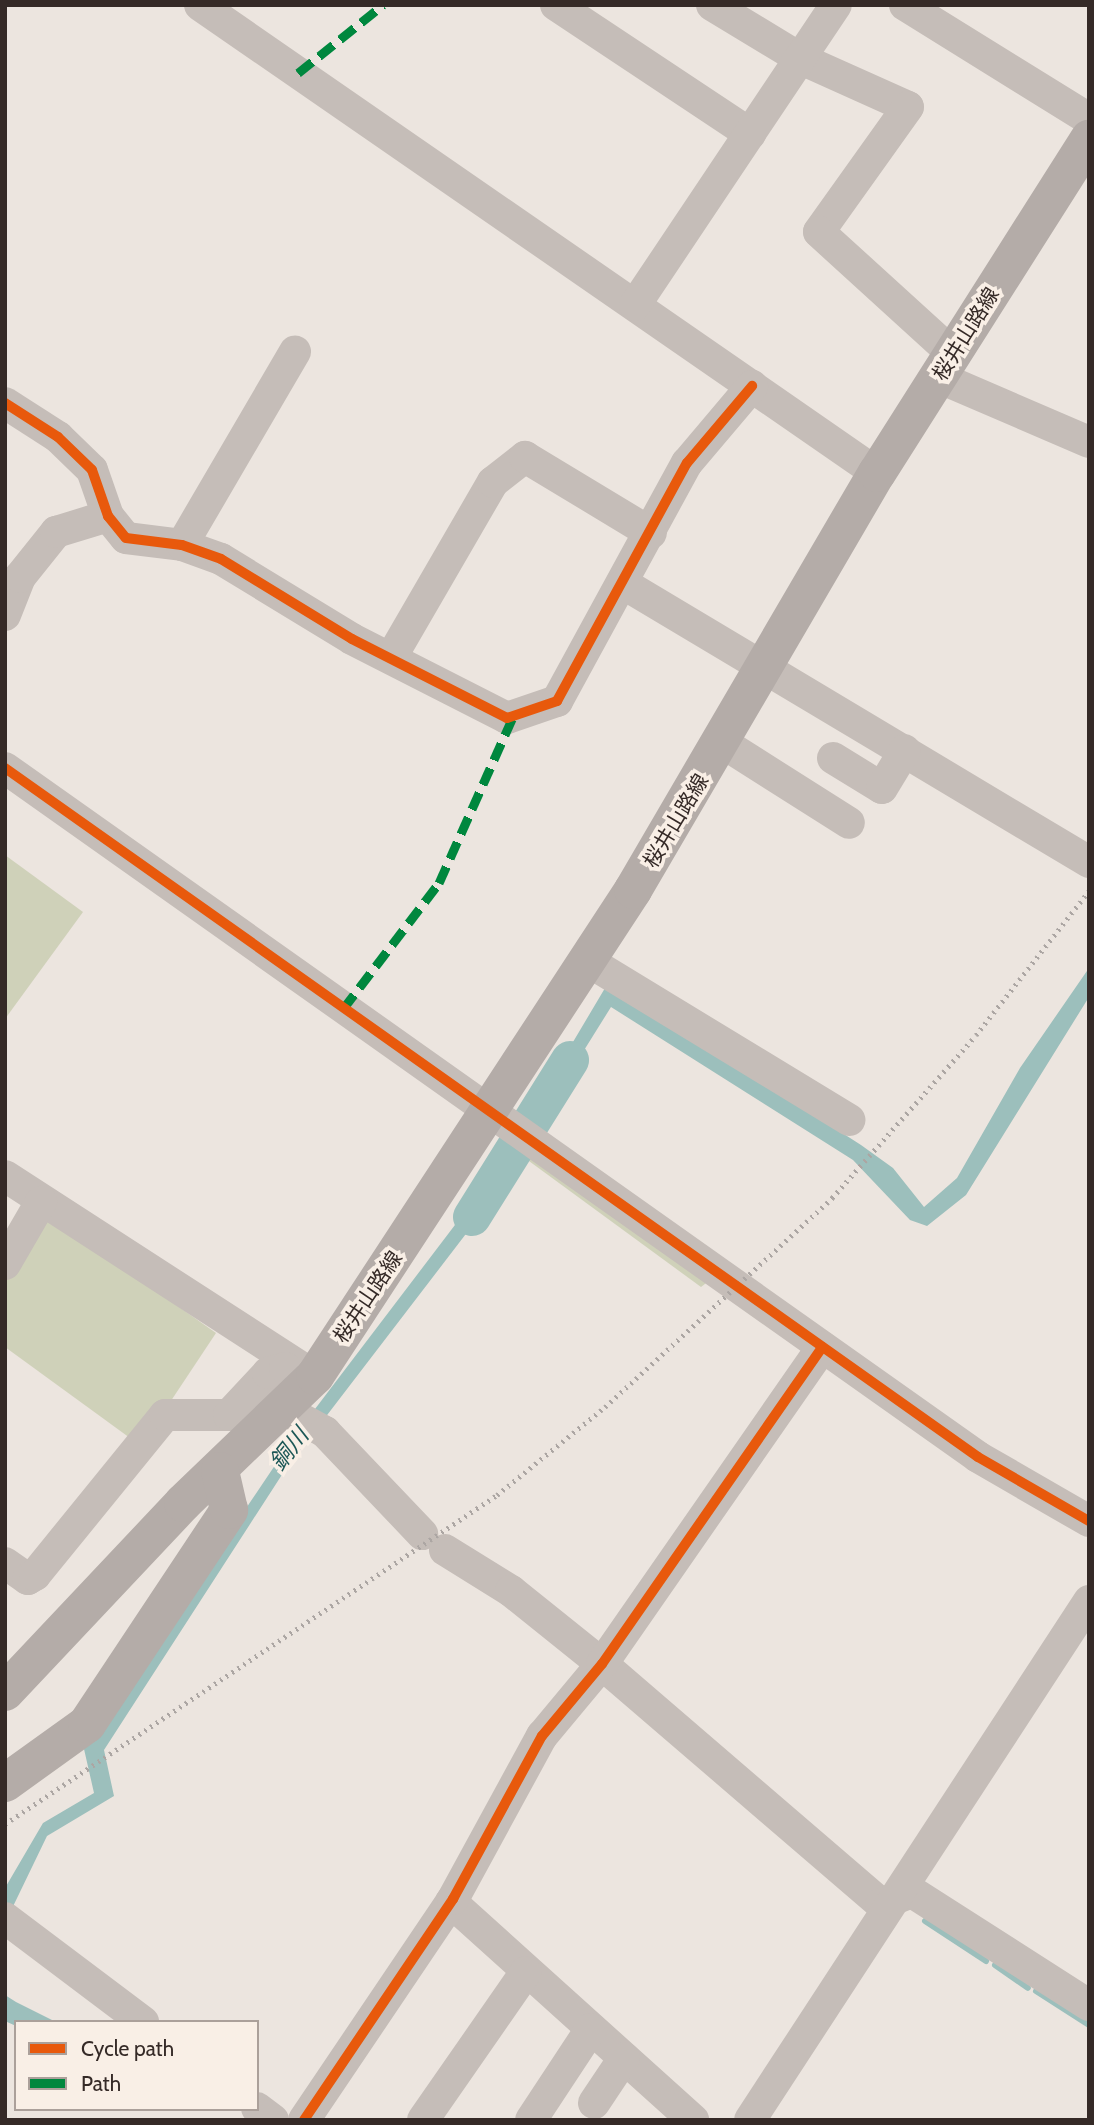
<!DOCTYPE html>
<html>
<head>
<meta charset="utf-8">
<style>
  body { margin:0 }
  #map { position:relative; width:1094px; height:2125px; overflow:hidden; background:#ece5df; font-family:Cabin,"Noto Sans JP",sans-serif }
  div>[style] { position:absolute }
  .green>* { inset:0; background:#cfd1b9 }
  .water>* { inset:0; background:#9cbfbc }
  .stream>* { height:6px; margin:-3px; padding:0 3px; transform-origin:3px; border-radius:3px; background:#9cbfbc }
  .river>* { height:38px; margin:-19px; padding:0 19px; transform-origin:19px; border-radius:19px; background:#9cbfbc }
  .minor>* { height:32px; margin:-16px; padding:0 16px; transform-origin:16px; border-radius:16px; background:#c5bdb8 }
  .major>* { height:38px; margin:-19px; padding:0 19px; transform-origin:19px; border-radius:19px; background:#b4aca8 }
  .rail>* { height:5px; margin-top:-2.5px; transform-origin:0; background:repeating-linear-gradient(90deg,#aca6a3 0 2px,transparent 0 7px) }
  .quiet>* { height:9px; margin-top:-4.5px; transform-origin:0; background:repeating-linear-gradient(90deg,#00873e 0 18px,transparent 0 27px) }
  .cycleway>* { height:10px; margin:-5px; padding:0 5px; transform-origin:5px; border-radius:5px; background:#e8590c }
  span { translate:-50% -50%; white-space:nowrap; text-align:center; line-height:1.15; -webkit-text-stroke:7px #f9efe6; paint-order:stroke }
  .street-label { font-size:21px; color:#352a27 }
  .water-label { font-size:23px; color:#1c5756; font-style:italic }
  .frame { position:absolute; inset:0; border:7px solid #352a27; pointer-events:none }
  .legend { position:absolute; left:14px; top:2020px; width:245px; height:91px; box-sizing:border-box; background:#f9efe6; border:2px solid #aba09a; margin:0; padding:9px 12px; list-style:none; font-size:21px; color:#352a27 }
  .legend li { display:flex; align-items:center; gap:14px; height:35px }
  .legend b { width:35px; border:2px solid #aba09a }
</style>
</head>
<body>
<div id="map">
  <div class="green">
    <div style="clip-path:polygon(5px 855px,83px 912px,5px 1019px)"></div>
    <div style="clip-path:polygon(524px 1141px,714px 1277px,701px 1287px,518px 1153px)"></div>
    <div style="clip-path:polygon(47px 1214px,216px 1333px,141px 1446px,5px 1347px,5px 1283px)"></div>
  </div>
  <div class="water">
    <div style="clip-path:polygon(1089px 968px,1089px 997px,966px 1195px,927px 1226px,910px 1220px,853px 1160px,611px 1007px,548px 1108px,538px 1101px,608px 983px,861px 1145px,893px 1168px,924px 1207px,957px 1178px,1020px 1068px)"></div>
    <div style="clip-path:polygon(496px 1171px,508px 1179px,285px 1470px,104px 1750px,114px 1796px,47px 1836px,5px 1923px,5px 1888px,43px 1823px,94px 1793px,84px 1749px,296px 1434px)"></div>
    <div style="clip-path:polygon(5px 1995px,16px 2002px,56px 2022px,16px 2026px,5px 2021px)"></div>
  </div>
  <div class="stream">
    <div style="left:925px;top:1921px;width:73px;rotate:33.3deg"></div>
    <div style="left:995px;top:1965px;width:40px;rotate:34.9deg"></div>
    <div style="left:1036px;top:1991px;width:63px;rotate:32.7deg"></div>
  </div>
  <div class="river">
    <div style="left:472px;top:1217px;width:185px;rotate:-58deg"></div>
  </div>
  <div class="minor">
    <div style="left:200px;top:5px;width:823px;rotate:34.66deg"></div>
    <div style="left:556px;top:5px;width:233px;rotate:33.6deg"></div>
    <div style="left:712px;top:5px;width:104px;rotate:31.2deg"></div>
    <div style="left:801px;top:59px;width:117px;rotate:24.2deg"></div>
    <div style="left:908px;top:107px;width:153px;rotate:125.5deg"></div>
    <div style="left:819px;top:232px;width:181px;rotate:42.3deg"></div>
    <div style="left:905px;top:5px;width:216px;rotate:31.8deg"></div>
    <div style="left:635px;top:305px;width:361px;rotate:-56.2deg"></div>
    <div style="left:938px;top:377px;width:164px;rotate:23.3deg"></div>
    <div style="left:5px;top:403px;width:63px;rotate:32.7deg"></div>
    <div style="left:58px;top:437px;width:47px;rotate:44.1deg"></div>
    <div style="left:92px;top:470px;width:49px;rotate:70.8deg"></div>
    <div style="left:108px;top:516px;width:28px;rotate:51deg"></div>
    <div style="left:126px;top:538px;width:56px;rotate:7.1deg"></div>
    <div style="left:182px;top:545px;width:41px;rotate:19.7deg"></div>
    <div style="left:221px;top:559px;width:153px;rotate:31.4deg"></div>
    <div style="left:352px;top:639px;width:174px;rotate:27deg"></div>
    <div style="left:507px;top:718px;width:53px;rotate:-18.8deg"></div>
    <div style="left:557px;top:701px;width:271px;rotate:-61.4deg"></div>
    <div style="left:687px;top:463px;width:101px;rotate:-49.8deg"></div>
    <div style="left:182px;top:545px;width:224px;rotate:-59.7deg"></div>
    <div style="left:624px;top:584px;width:542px;rotate:30.87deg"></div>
    <div style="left:5px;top:615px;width:41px;rotate:-68.5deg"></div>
    <div style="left:20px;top:577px;width:58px;rotate:-51.3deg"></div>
    <div style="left:56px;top:532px;width:54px;rotate:-17.1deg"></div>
    <div style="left:392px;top:656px;width:201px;rotate:-59.9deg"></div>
    <div style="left:493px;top:482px;width:41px;rotate:-38deg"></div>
    <div style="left:525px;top:457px;width:147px;rotate:31.1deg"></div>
    <div style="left:723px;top:743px;width:149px;rotate:32.4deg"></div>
    <div style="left:833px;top:758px;width:57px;rotate:31.5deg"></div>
    <div style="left:882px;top:788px;width:44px;rotate:-58.8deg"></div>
    <div style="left:5px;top:768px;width:1192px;rotate:35.3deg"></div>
    <div style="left:978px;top:1457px;width:128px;rotate:30deg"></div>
    <div style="left:588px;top:961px;width:306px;rotate:31.3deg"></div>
    <div style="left:5px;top:1176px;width:359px;rotate:32.9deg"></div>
    <div style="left:5px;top:1264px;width:72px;rotate:-59.9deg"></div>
    <div style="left:283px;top:1409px;width:48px;rotate:28.7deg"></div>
    <div style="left:325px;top:1432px;width:141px;rotate:46.4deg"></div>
    <div style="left:445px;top:1550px;width:78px;rotate:31.8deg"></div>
    <div style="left:511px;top:1591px;width:117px;rotate:38.7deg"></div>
    <div style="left:602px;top:1664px;width:368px;rotate:40.7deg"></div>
    <div style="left:881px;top:1904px;width:33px;rotate:-21deg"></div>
    <div style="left:912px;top:1892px;width:210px;rotate:32.6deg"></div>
    <div style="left:5px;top:1563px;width:28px;rotate:35deg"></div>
    <div style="left:28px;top:1579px;width:8px;rotate:-30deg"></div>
    <div style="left:35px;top:1575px;width:206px;rotate:-50.9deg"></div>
    <div style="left:165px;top:1415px;width:64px"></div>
    <div style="left:229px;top:1415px;width:57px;rotate:-47.1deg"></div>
    <div style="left:268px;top:1373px;width:18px;rotate:-16deg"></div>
    <div style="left:285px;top:1368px;width:27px;rotate:33deg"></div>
    <div style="left:451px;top:1902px;width:326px;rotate:42deg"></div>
    <div style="left:5px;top:1918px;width:173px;rotate:37deg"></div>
    <div style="left:594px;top:2103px;width:54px;rotate:-56.3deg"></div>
    <div style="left:257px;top:2108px;width:20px;rotate:37deg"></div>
    <div style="left:304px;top:2120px;width:267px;rotate:-56deg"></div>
    <div style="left:453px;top:1899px;width:186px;rotate:-61.4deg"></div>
    <div style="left:542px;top:1736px;width:94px;rotate:-50.2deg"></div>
    <div style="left:602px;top:1664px;width:386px;rotate:-55.2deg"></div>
    <div style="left:423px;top:2120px;width:180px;rotate:-55.2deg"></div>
    <div style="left:531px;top:2120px;width:109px;rotate:-56.6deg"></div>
    <div style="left:750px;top:2120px;width:620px;rotate:-56.85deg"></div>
  </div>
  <div class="major">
    <div style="left:5px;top:1692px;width:260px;rotate:-46.7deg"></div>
    <div style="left:183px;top:1503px;width:183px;rotate:-43.9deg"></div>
    <div style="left:315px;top:1376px;width:581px;rotate:-56.8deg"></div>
    <div style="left:633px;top:890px;width:483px;rotate:-59.7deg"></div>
    <div style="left:877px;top:473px;width:396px;rotate:-57.6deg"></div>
    <div style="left:5px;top:1783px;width:101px;rotate:-35.7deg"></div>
    <div style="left:87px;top:1724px;width:257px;rotate:-56.4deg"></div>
    <div style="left:229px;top:1510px;width:40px;rotate:-103deg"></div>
  </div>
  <div class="rail">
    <div style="left:5px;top:1824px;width:592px;rotate:-33.77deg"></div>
    <div style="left:497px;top:1495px;width:139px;rotate:-39.2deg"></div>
    <div style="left:605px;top:1407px;width:309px;rotate:-42.6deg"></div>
    <div style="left:832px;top:1198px;width:217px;rotate:-48.5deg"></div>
    <div style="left:976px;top:1035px;width:183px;rotate:-51.9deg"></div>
  </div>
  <div class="quiet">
    <div style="left:298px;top:73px;width:109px;rotate:-38.7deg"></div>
    <div style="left:343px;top:1009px;width:158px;rotate:-52.7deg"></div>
    <div style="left:439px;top:883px;width:182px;rotate:-66deg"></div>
  </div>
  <div class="cycleway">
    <div style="left:5px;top:403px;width:63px;rotate:32.7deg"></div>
    <div style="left:58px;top:437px;width:47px;rotate:44.1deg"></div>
    <div style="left:92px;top:470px;width:49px;rotate:70.8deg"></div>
    <div style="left:108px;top:516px;width:28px;rotate:51deg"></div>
    <div style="left:126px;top:538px;width:56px;rotate:7.1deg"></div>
    <div style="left:182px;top:545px;width:41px;rotate:19.7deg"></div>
    <div style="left:221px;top:559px;width:153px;rotate:31.4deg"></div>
    <div style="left:352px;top:639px;width:174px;rotate:27deg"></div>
    <div style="left:507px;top:718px;width:53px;rotate:-18.8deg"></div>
    <div style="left:557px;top:701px;width:271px;rotate:-61.4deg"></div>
    <div style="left:687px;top:463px;width:101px;rotate:-49.8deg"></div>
    <div style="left:5px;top:768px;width:1192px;rotate:35.3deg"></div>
    <div style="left:978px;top:1457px;width:128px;rotate:30deg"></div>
    <div style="left:304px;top:2120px;width:267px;rotate:-56deg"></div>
    <div style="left:453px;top:1899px;width:186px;rotate:-61.4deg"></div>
    <div style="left:542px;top:1736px;width:94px;rotate:-50.2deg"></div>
    <div style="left:602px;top:1664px;width:386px;rotate:-55.2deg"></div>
  </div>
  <div class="street-label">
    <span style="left:966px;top:334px;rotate:-58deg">桜井山路線</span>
    <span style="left:676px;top:821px;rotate:-59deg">桜井山路線</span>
    <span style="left:368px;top:1297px;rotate:-56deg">桜井山路線</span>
  </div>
  <div class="water-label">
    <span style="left:289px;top:1449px;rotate:-52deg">銅川</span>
  </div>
  <div class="frame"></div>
  <ul class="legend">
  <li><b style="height:9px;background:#e8590c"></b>Cycle path</li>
  <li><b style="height:9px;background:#00873e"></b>Path</li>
  </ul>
</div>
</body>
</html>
